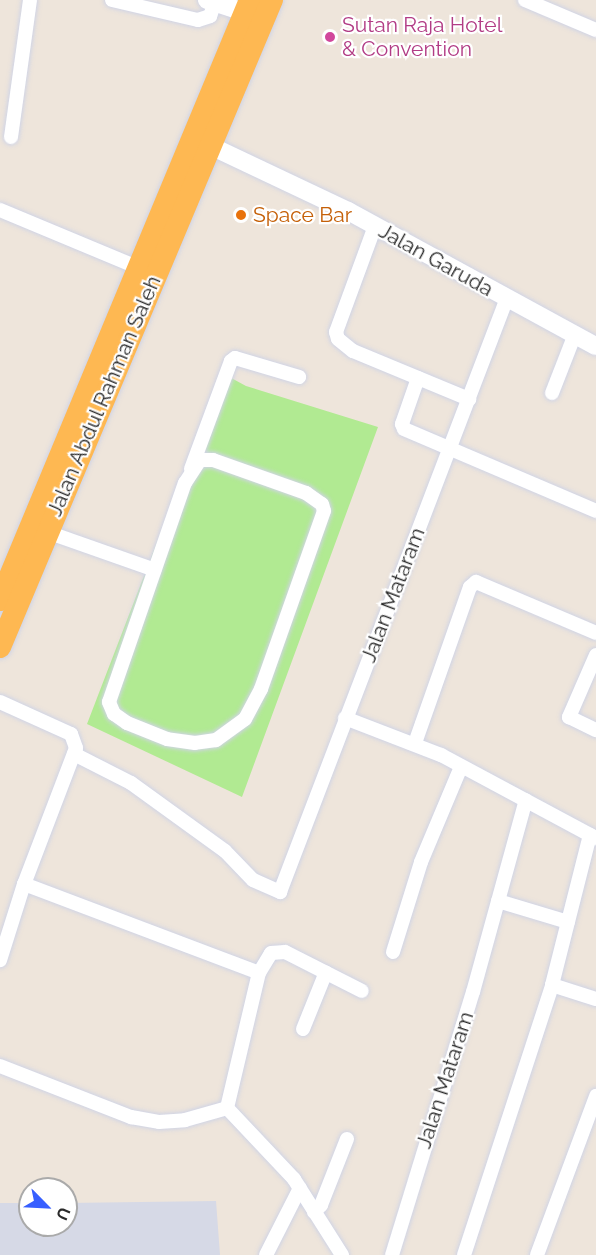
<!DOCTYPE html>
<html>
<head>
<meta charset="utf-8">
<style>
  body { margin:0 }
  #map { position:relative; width:596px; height:1255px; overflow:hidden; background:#eee5db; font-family:Raleway,sans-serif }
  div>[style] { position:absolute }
  .airport>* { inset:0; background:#d6d9e6 }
  .green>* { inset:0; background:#b1ea92 }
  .roads { filter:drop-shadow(0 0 2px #d0d4e5) drop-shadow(0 0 2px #d0d4e5) }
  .minor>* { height:14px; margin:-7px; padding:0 7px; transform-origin:7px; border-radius:7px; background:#fff }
  .tertiary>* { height:18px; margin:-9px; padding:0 9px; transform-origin:9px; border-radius:9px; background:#fff }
  .trunk>* { height:22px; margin:-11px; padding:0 11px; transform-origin:11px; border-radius:11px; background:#feb852 }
  .dots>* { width:16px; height:16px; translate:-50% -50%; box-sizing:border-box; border:3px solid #fff; border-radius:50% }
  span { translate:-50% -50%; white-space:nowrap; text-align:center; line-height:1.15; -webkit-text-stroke:4.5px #fff; paint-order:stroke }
  .hotel-label { font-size:21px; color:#b23c85 }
  .left { translate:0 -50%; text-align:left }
  .food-label { font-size:21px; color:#c56008 }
  .street-label { font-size:21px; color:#2a2a2a }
  .north { position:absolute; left:18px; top:1177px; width:60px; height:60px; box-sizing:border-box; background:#fff; border:2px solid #aaa; border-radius:50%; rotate:114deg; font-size:16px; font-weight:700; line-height:24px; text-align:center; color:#2a2a2a }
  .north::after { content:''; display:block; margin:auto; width:21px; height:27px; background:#375fff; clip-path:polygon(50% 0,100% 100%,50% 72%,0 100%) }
</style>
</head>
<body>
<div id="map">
  <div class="airport">
    <div style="clip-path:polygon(216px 1201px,220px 1255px,0 1255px,0 1203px,30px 1203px,30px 1225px,66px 1225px,66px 1203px)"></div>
  </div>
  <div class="green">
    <div style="clip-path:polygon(222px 373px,246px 386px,378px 427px,242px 797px,87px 724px)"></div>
  </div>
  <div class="roads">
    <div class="minor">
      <div style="left:112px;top:0;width:88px;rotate:13.1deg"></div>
      <div style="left:198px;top:20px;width:13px;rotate:-18deg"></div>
      <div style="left:210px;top:16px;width:15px;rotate:-70deg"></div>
      <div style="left:525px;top:0;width:77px;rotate:22.9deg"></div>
      <div style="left:11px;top:137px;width:138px;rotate:-82.1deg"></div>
      <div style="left:0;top:210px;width:151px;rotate:22.6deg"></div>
      <div style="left:375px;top:226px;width:113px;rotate:110.2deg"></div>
      <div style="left:336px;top:332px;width:7px;rotate:74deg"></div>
      <div style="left:338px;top:339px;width:19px;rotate:39deg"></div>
      <div style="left:353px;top:351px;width:126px;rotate:22.5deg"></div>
      <div style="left:418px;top:378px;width:49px;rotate:109.2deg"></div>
      <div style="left:402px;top:424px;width:5px;rotate:68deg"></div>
      <div style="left:404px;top:429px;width:209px;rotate:23.1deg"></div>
      <div style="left:552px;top:393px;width:63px;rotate:-68.7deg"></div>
      <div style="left:200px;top:460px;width:13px"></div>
      <div style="left:213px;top:460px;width:99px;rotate:19.5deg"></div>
      <div style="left:306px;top:493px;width:19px;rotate:35deg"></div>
      <div style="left:322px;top:504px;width:7px;rotate:74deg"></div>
      <div style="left:324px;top:511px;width:189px;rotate:109.5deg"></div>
      <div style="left:261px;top:689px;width:34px;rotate:118deg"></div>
      <div style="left:245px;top:719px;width:36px;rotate:144deg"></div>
      <div style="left:216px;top:740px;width:21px;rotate:172deg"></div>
      <div style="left:195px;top:743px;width:28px;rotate:-172deg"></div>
      <div style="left:167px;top:739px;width:43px;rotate:-158.2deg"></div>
      <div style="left:127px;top:723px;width:16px;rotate:-145deg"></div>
      <div style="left:114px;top:714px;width:13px;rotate:-113deg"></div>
      <div style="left:109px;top:702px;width:232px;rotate:-70.9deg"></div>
      <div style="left:185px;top:483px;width:27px;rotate:-57deg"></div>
      <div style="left:191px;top:469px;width:115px;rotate:-69.7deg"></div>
      <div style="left:231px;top:361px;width:5px;rotate:-37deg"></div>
      <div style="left:235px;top:358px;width:67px;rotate:16.5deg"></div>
      <div style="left:47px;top:532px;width:114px;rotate:19.4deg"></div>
      <div style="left:596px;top:655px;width:68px;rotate:113.5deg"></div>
      <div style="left:569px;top:717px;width:30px;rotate:26deg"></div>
      <div style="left:0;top:702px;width:78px;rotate:24.3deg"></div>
      <div style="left:71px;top:734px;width:15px;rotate:70deg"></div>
      <div style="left:76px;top:748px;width:146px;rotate:110.9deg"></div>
      <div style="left:24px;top:884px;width:80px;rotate:107.5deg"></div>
      <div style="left:345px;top:718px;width:103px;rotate:21.1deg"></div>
      <div style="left:441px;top:755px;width:176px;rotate:28.2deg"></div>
      <div style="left:415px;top:743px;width:165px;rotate:-70.6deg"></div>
      <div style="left:470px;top:587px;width:8px;rotate:-40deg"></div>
      <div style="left:476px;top:582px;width:130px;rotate:23deg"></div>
      <div style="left:74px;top:754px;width:64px;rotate:27deg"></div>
      <div style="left:131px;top:783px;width:116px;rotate:35.9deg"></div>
      <div style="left:225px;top:851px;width:40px;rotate:46deg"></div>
      <div style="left:253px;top:880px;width:30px;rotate:24deg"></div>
      <div style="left:280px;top:892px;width:636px;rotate:-69.09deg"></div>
      <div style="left:24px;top:884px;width:251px;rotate:20.7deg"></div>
      <div style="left:498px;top:901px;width:73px;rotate:16.7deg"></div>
      <div style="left:393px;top:952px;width:94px;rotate:-72.7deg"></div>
      <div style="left:421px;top:862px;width:103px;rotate:-67.2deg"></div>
      <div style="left:552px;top:985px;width:46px;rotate:17.7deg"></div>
      <div style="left:303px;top:1029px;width:61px;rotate:-68deg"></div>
      <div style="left:0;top:1066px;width:141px;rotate:21.3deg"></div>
      <div style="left:131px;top:1117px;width:28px;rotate:10deg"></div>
      <div style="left:159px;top:1122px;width:26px;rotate:-4deg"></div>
      <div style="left:185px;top:1120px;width:44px;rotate:-15.9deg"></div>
      <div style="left:314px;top:1212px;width:10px;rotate:-45deg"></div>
      <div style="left:321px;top:1205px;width:71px;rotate:-68.5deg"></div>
      <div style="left:266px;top:1255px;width:75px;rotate:-63.1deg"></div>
      <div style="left:342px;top:1255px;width:90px;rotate:-122.3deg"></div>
      <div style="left:294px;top:1179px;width:98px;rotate:-133.3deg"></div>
      <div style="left:227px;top:1108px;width:139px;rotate:-76.7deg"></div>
      <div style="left:259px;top:973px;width:23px;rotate:-59deg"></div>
      <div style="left:271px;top:953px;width:14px;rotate:-4deg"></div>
      <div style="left:285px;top:952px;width:86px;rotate:26.9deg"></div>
      <div style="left:392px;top:1255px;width:275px;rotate:-72.9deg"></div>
      <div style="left:473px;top:992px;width:199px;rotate:-74.6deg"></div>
      <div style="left:464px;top:1255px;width:284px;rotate:-71.9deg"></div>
      <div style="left:552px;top:985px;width:155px;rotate:-75.8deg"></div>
      <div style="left:537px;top:1255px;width:170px;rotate:-69.6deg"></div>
    </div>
    <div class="tertiary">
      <div style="left:207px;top:0;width:40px;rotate:18deg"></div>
      <div style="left:198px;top:140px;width:166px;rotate:25.3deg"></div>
      <div style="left:348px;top:211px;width:282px;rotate:28.6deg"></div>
    </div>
    <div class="trunk">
      <div style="left:0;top:600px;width:650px;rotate:-67.38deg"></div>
      <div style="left:0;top:647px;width:702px;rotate:-67.2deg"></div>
    </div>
  </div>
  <div class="dots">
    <div style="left:330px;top:37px;background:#d1479c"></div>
    <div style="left:241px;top:215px;background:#e8710a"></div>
  </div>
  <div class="hotel-label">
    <span class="left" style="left:342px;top:37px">Sutan Raja Hotel<br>&amp; Convention</span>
  </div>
  <div class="food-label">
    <span class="left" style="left:253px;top:215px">Space Bar</span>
  </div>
  <div class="street-label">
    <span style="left:436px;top:260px;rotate:29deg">Jalan Garuda</span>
    <span style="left:104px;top:396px;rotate:-67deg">Jalan Abdul Rahman Saleh</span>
    <span style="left:393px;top:595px;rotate:-69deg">Jalan Mataram</span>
    <span style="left:445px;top:1080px;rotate:-72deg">Jalan Mataram</span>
  </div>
  <div class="north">U</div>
</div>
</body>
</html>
